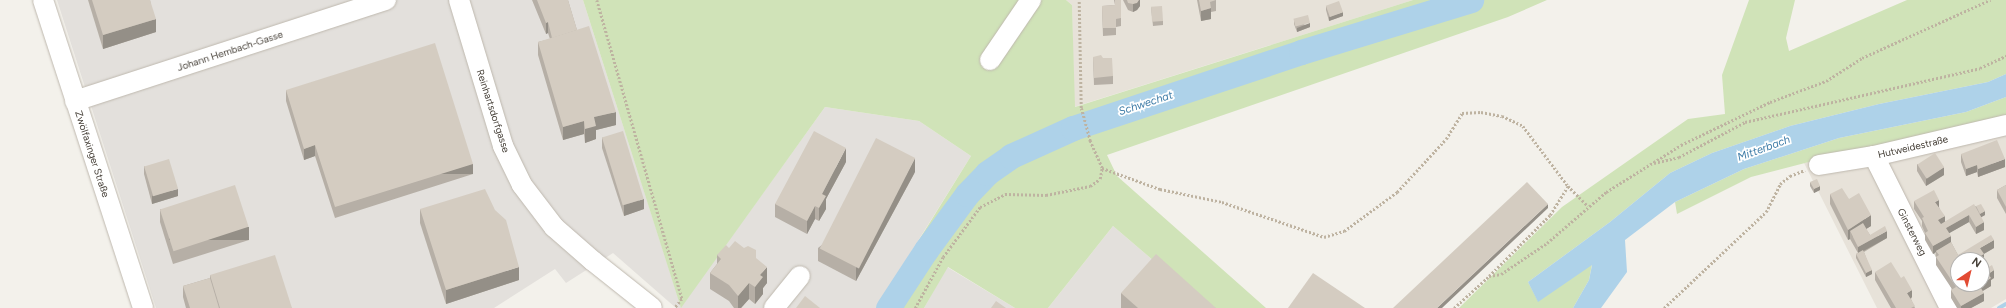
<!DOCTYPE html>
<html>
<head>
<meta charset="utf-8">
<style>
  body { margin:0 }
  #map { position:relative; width:2006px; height:308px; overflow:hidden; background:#f3f1eb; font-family:Figtree,sans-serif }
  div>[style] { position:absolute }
  .residential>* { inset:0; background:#e7e2d9 }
  .industrial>* { inset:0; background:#e3e0dc }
  .green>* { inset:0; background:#d0e3b8 }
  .water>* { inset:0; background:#aed2e9 }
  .stream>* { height:4px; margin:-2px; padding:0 2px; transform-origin:2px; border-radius:2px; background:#aed2e9 }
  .river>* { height:25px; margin:-12.5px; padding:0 12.5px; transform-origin:12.5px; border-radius:12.5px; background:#aed2e9 }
  .path>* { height:2.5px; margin-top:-1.25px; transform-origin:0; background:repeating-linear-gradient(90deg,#beb3a1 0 2px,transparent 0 4px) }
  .roads { filter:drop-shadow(0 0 1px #beb8ae) drop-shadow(0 0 1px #beb8ae) }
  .minor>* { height:20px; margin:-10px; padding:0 10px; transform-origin:10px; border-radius:10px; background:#fff }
  .wall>* { inset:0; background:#b6afa6 }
  .shaded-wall>* { inset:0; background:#948f87; transform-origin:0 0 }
  .building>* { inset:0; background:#d4ccc1; transform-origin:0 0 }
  span { translate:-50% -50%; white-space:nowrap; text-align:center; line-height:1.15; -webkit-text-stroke:3.5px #fff; paint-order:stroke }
  .street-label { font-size:10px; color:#474139 }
  .water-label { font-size:11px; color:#3e7ca7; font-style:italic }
  .north { position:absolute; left:1950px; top:252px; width:40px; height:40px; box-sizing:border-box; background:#fff; border:1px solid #b5b3b0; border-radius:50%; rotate:35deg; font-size:11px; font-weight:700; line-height:16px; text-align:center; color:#474139 }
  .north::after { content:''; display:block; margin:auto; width:14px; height:18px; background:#e24b33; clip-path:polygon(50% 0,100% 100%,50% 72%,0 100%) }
</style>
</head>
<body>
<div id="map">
  <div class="residential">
    <div style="clip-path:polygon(1066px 0,1413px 0,1074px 107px,1072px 5px)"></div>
    <div style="clip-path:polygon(evenodd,2006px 118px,2006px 299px,1991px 308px,1877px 308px,1804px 163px,1859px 149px,2006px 118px,1958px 260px,1982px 260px,1982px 284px,1958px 284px,1958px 260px)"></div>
  </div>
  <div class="industrial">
    <div style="clip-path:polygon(57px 0,583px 0,681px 307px,825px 107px,919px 121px,971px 156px,876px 308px,676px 308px,613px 253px,566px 283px,555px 269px,494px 308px,156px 308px)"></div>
    <div style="clip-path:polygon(1113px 226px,1209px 308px,1048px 308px)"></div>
    <div style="clip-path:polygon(947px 267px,1015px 308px,924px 308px)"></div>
  </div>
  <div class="green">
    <div style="clip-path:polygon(583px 0,1066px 0,1072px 5px,1075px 107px,1413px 0,1547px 0,1508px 17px,1107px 155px,1117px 176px,1266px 308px,1209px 308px,1113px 226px,1048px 308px,1015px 308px,948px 267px,924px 308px,892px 308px,914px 248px,971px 156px,919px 121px,825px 107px,681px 308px)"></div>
    <div style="clip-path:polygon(1749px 0,1795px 0,1786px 38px,1789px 51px,1907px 0,2006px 0,2006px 74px,1988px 82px,1879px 104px,1790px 126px,1712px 153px,1670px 173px,1610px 222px,1528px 282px,1538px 301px,1592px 264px,1589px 280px,1573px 308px,1459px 308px,1562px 207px,1688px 119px,1725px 114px,1722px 75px)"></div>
    <div style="clip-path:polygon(2006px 97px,2006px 118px,1859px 149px,1751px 177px,1677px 214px,1675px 202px,1744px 169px,1839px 138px,1966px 112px)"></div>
  </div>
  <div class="water">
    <div style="clip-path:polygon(2006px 74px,2006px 97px,1966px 112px,1839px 138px,1744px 169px,1675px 202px,1625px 240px,1627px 272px,1601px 308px,1573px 308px,1589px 280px,1592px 265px,1538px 302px,1528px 282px,1610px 222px,1670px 173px,1712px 153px,1790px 126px,1879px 104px,1988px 82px)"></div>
  </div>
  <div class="stream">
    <div style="left:1999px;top:308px;width:8px;rotate:-30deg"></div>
  </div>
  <div class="river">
    <div style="left:888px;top:308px;width:69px;rotate:-56.8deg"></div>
    <div style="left:926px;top:250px;width:69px;rotate:-53.8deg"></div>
    <div style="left:967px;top:194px;width:29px;rotate:-46deg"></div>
    <div style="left:987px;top:173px;width:29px;rotate:-35deg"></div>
    <div style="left:1011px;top:156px;width:68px;rotate:-24.3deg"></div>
    <div style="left:1073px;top:128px;width:240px;rotate:-18.4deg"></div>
    <div style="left:1301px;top:52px;width:178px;rotate:-17deg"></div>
  </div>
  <div class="path">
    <div style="left:597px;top:0;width:311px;rotate:74.1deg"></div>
    <div style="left:682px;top:299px;width:11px;rotate:128deg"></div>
    <div style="left:1654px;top:163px;width:26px;rotate:-13deg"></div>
    <div style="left:1679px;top:157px;width:75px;rotate:-27.9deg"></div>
    <div style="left:1745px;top:122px;width:241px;rotate:-12.9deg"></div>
    <div style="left:1980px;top:68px;width:29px;rotate:-25deg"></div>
    <div style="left:1102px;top:168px;width:62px;rotate:19.9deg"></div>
    <div style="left:1160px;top:189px;width:63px;rotate:11.8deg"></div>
    <div style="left:1222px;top:202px;width:108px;rotate:18.9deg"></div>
    <div style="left:1324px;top:237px;width:21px;rotate:-17deg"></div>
    <div style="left:1344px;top:231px;width:66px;rotate:-36.3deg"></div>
    <div style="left:1397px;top:192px;width:72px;rotate:-47.2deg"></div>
    <div style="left:1446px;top:139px;width:31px;rotate:-58deg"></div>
    <div style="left:1462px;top:113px;width:19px;rotate:-3deg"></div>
    <div style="left:1481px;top:112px;width:21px;rotate:11deg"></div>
    <div style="left:1502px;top:116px;width:23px;rotate:25deg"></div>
    <div style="left:1523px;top:126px;width:75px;rotate:53.1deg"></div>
    <div style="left:1568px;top:186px;width:28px;rotate:45deg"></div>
    <div style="left:1489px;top:276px;width:86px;rotate:-45deg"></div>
    <div style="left:1550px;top:215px;width:34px;rotate:-58deg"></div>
    <div style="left:915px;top:308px;width:58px;rotate:-61.2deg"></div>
    <div style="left:943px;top:257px;width:62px;rotate:-53.5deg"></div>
    <div style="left:980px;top:207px;width:28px;rotate:-27deg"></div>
    <div style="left:1005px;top:194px;width:41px;rotate:1.4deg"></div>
    <div style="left:1046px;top:195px;width:45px;rotate:-11.6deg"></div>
    <div style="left:1090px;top:186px;width:12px;rotate:-35deg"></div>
    <div style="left:1100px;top:179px;width:11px;rotate:-80deg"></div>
    <div style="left:1102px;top:168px;width:30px;rotate:-114deg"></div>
    <div style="left:1090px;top:141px;width:34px;rotate:-105deg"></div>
    <div style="left:1081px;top:108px;width:108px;rotate:-91.1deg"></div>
    <div style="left:1454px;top:308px;width:47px;rotate:-42.4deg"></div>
    <div style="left:1489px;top:276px;width:12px;rotate:-9deg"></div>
    <div style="left:1501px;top:274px;width:55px;rotate:-34deg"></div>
    <div style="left:1547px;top:243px;width:78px;rotate:-40.8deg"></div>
    <div style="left:1606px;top:192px;width:89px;rotate:-32.1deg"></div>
    <div style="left:1681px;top:145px;width:99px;rotate:-25.8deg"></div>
    <div style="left:1770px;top:102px;width:60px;rotate:-20.6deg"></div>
    <div style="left:1826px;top:81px;width:43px;rotate:-32.6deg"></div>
    <div style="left:1862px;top:58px;width:141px;rotate:-24.4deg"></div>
    <div style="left:1664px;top:308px;width:140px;rotate:-43.3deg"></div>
    <div style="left:1766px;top:212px;width:31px;rotate:-63deg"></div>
    <div style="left:1780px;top:184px;width:13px;rotate:-39deg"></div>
    <div style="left:1790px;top:176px;width:16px;rotate:-22deg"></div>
  </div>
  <div class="roads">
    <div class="minor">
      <div style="left:43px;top:0;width:324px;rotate:72deg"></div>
      <div style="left:459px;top:0;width:152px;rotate:73.2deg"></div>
      <div style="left:503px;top:146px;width:43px;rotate:64deg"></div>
      <div style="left:522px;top:185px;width:53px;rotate:52.7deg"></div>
      <div style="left:554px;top:227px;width:52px;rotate:41.1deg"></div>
      <div style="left:593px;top:261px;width:75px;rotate:38.5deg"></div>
      <div style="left:990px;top:60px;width:73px;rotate:-55.7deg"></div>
      <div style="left:75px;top:101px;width:327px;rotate:-18deg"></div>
      <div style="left:1874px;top:156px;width:170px;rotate:63.4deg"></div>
      <div style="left:1819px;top:165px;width:56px;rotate:-9.3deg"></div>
      <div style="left:1874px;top:156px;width:136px;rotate:-13.2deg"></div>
      <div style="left:774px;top:308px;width:41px;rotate:-50.9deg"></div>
    </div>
  </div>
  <div class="wall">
    <div style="clip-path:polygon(88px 0,150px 0,156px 32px,103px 49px)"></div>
    <div style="clip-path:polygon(532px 0,568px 0,577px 30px,616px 125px,596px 130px,596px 139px,585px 143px,584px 134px,563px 140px,538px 55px,538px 42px,550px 39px,548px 33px,546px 34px)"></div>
    <div style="clip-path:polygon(1114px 0,1121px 0,1121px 26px,1116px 27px,1116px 35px,1103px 36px,1102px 6px,1115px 5px)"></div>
    <div style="clip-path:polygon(1123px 0,1140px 0,1140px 6px,1137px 10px,1133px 12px,1128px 10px)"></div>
    <div style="clip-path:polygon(1197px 0,1216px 0,1216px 11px,1211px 12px,1211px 19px,1201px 21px)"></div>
    <div style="clip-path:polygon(1326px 6px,1343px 16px,1329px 21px,1326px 10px)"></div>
    <div style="clip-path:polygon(1151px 7px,1163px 21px,1163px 25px,1153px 26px)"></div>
    <div style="clip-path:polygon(1294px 20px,1310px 27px,1297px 32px,1294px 24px)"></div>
    <div style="clip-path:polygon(1093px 57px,1113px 76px,1113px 84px,1094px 85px)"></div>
    <div style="clip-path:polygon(286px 90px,473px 174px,335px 218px,315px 156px,304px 160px,286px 101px)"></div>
    <div style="clip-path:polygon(602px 137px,644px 209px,624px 216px,602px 148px)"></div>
    <div style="clip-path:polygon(1961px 154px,2005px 167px,1978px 177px,1977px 172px,1966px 176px,1961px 162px)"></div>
    <div style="clip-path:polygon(846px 162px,826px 199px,826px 209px,819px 221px,815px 219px,807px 234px,775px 217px,775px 204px)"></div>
    <div style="clip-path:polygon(1917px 164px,1944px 175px,1926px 186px,1917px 171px)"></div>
    <div style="clip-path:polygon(144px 166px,178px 196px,152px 204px,144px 174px)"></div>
    <div style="clip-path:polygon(915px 172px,856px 281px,818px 261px,818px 248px)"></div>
    <div style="clip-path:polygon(1810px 182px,1820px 190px,1814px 193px,1810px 186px)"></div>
    <div style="clip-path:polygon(2006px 185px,2006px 214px,1997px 198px,1997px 190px)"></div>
    <div style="clip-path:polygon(1830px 194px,1849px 199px,1871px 226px,1866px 229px,1870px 235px,1887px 238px,1864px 252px,1872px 274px,1866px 277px,1856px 258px,1856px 254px,1858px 253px,1850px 239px,1848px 240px,1830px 204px)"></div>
    <div style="clip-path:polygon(1914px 201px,1939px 207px,1945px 222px,1976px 206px,1985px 215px,1981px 217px,1984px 230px,1976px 234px,1969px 222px,1949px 233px,1951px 242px,1958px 255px,1994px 248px,1984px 254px,1984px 261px,1982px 263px,1982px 260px,1958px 260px,1958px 284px,1994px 278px,1991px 280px,1991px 286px,1983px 291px,1984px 301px,1971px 308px,1957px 308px,1951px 298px,1951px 290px,1952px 289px,1936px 265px,1936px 252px,1933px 254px,1925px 240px,1925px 233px,1922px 226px,1922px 221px,1914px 209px)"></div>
    <div style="clip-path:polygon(160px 209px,249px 240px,173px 264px,160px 222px)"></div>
    <div style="clip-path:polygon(420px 209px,519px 280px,446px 304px,420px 223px)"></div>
    <div style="clip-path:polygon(729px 248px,756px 259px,767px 283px,763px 288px,763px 294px,755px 304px,749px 299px,741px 308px,734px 308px,729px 301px,710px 289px,710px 273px,717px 264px,717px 255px)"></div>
    <div style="clip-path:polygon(1875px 272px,1912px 297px,1911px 299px,1915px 308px,1891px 308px,1875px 280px)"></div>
    <div style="clip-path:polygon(210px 275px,292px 308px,186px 308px,183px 297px,183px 286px,210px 278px)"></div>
    <div style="clip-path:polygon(1121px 293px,1216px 308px,1121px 308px)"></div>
  </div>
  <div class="shaded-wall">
    <div style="clip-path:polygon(1139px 0,1140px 0,1140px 6px,1137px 10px,1133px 12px,1133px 4px)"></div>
    <div style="clip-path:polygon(1211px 8px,1211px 19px,1201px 21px,1201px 11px)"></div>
    <div style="clip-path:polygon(1343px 12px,1343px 16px,1329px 21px,1329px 17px)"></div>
    <div style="clip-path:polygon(156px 19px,156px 32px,103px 49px,103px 35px)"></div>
    <div style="clip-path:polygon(548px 22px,548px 33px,546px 34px,546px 23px)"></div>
    <div style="clip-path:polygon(1310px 23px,1310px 27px,1297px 32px,1297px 28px)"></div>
    <div style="clip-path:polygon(616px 112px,616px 125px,596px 130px,596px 139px,585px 143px,585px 129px,594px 117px)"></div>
    <div style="clip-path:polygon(584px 121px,584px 134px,563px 140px,563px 127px)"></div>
    <div style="clip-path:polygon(315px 145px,315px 156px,304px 160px,304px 149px)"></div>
    <div style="clip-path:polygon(846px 148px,846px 162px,826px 199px,826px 209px,819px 221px,819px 208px,822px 194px)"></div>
    <div style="clip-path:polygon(915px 158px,915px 172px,856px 281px,856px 268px)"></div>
    <div style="clip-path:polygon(2005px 159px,2005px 167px,1978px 177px,1978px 169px)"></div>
    <div style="left:473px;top:164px;width:10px;height:145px;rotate:90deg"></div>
    <div style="clip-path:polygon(1977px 165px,1977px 172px,1966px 176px,1966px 169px)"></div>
    <div style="clip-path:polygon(1944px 167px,1944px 175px,1926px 186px,1926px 178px)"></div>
    <div style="clip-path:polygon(1820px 186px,1820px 190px,1814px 193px,1814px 189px)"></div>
    <div style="clip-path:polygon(178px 189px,178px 196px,152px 204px,152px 196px)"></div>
    <div style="clip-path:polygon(644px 199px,644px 209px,624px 216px,624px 205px)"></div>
    <div style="clip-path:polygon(1939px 200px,1939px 207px,1935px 209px,1935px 202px)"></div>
    <div style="clip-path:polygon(1548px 204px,1548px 208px,1442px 308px,1437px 308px)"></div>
    <div style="clip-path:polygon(815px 206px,815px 219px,807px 234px,807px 221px)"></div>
    <div style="clip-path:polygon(1985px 211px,1985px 215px,1978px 219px,1978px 215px)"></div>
    <div style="clip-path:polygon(1871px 215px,1871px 226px,1853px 237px,1850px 231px,1850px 239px,1848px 240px,1848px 230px)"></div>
    <div style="clip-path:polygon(1969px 215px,1969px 222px,1946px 235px,1946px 228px)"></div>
    <div style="clip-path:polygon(1945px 216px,1945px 224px,1938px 228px,1938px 220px)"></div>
    <div style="clip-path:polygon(1984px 222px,1984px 230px,1976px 234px,1976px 227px)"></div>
    <div style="left:249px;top:227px;width:13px;height:80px;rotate:90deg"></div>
    <div style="clip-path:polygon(1887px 231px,1887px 238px,1858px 254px,1858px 247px)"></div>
    <div style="clip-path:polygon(1951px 236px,1951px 244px,1936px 251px,1936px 252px,1933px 254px,1933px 246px)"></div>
    <div style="clip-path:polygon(1994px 240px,1994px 248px,1980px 256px,1980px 248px)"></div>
    <div style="clip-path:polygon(1984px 254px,1984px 261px,1982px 263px,1982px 260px,1973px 260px)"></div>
    <div style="clip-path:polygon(519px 267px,519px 280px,446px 304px,446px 290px)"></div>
    <div style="clip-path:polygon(767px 267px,767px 283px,763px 288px,763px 294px,755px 304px,755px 287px,760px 275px)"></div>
    <div style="clip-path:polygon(1872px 270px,1872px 274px,1866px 277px,1866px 273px)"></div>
    <div style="clip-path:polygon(1994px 270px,1994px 278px,1991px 280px,1991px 286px,1979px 293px,1979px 285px,1988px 274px)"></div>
    <div style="clip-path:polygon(749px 283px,749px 299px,741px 308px,738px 308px,738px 296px)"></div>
    <div style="clip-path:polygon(1912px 290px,1912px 297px,1907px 301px,1907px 293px)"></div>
    <div style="clip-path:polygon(1984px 293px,1984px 301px,1971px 308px,1961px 308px,1961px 306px)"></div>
  </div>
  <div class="building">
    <div style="clip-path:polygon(92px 0,150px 0,156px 19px,103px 35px)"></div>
    <div style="clip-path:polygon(537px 0,568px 0,577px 30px,552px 38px,548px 22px,546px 23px)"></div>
    <div style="clip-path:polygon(1115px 0,1121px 0,1121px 18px,1116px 19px,1116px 28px,1103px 28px,1102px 6px,1115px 5px)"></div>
    <div style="clip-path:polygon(1127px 0,1139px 0,1137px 3px,1133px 4px,1128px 3px)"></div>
    <div style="clip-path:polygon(1199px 0,1216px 0,1210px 2px,1211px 8px,1201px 11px)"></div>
    <div style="left:1339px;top:1px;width:12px;height:14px;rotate:70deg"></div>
    <div style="left:1162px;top:6px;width:15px;height:11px;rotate:86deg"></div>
    <div style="left:1308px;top:15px;width:8px;height:15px;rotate:76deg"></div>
    <div style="clip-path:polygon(589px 26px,616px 112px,594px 117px,596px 126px,585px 129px,584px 121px,563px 127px,538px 42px)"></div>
    <div style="clip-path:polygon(435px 43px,473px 164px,335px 207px,315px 145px,304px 149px,286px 90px)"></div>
    <div style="clip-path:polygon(1101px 55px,1103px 58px,1112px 58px,1113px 76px,1094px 78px,1093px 57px)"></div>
    <div style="left:623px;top:131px;width:71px;height:22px;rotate:73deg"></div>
    <div style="clip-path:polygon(814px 131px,846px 148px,822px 194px,826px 196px,819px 208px,815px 206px,807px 221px,775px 204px)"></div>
    <div style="left:876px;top:138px;width:44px;height:124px;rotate:27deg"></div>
    <div style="clip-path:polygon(1997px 140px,2005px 159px,1978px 169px,1977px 165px,1966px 169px,1961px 154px)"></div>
    <div style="left:1935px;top:153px;width:17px;height:21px;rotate:57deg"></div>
    <div style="left:169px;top:159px;width:31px;height:26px;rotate:73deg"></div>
    <div style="clip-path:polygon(1817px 179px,1820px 186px,1814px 189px,1810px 182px)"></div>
    <div style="clip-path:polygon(1527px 182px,1548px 204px,1437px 308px,1393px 308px)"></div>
    <div style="left:235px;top:185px;width:44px;height:79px;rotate:72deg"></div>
    <div style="clip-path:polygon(2006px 185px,2006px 207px,1997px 190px)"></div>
    <div style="clip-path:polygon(1842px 188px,1849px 199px,1859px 193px,1871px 215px,1848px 230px,1830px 194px)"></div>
    <div style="clip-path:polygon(485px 189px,495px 210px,506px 220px,519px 267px,446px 290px,420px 209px)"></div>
    <div style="clip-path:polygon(1934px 190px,1939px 200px,1935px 202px,1945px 216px,1938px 220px,1941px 224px,1974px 204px,1984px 222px,1976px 227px,1969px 215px,1946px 228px,1951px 236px,1933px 246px,1925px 233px,1928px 231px,1922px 218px,1924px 217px,1914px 201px)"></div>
    <div style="clip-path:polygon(1981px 204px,1985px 211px,1980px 214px,1976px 206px)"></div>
    <div style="clip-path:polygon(1863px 223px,1870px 235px,1885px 226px,1887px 231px,1858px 247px,1850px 231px)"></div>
    <div style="clip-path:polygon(1991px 235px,1994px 240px,1980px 248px,1984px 254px,1973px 260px,1958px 260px,1958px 284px,1982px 284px,1979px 285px,1984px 293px,1961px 306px,1951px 290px,1956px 287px,1936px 257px,1939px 255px,1936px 251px,1951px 242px,1958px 255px)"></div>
    <div style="clip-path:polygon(735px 241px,744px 248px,748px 246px,756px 250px,756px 258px,767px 267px,760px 275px,763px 277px,755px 287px,749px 283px,738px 296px,729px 285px,710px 273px,721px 259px,717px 255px,726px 245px,729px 248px)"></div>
    <div style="clip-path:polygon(1863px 250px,1872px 270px,1866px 273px,1856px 254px)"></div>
    <div style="clip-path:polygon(1156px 254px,1216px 308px,1138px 308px,1121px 293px)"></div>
    <div style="clip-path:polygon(275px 255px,292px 308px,220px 308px,210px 275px)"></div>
    <div style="clip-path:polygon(1891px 262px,1901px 278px,1904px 276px,1912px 290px,1907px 293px,1915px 306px,1911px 308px,1896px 308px,1875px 272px)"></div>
    <div style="clip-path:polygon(1992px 265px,1994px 270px,1988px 274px,1991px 278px,1982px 284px,1982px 271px)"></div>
    <div style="clip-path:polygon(1313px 273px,1365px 308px,1288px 308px)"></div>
    <div style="clip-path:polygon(210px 278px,219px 308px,190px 308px,183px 286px)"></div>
    <div style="clip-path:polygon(805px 296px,820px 308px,796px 308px)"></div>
    <div style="clip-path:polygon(996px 301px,1006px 308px,991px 308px)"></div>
  </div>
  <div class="street-label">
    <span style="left:230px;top:51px;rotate:-18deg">Johann Hembach-Gasse</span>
    <span style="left:493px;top:111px;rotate:72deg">Reinhartsdorfgasse</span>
    <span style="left:1913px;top:147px;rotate:-13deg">Hutweidestraße</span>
    <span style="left:92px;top:154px;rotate:72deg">Zwölfaxinger Straße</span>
    <span style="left:1912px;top:232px;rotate:63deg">Ginsterweg</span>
  </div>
  <div class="water-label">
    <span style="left:1146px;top:104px;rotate:-18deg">Schwechat</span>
    <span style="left:1764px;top:149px;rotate:-20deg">Mitterbach</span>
  </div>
  <div class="north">N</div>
</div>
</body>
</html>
